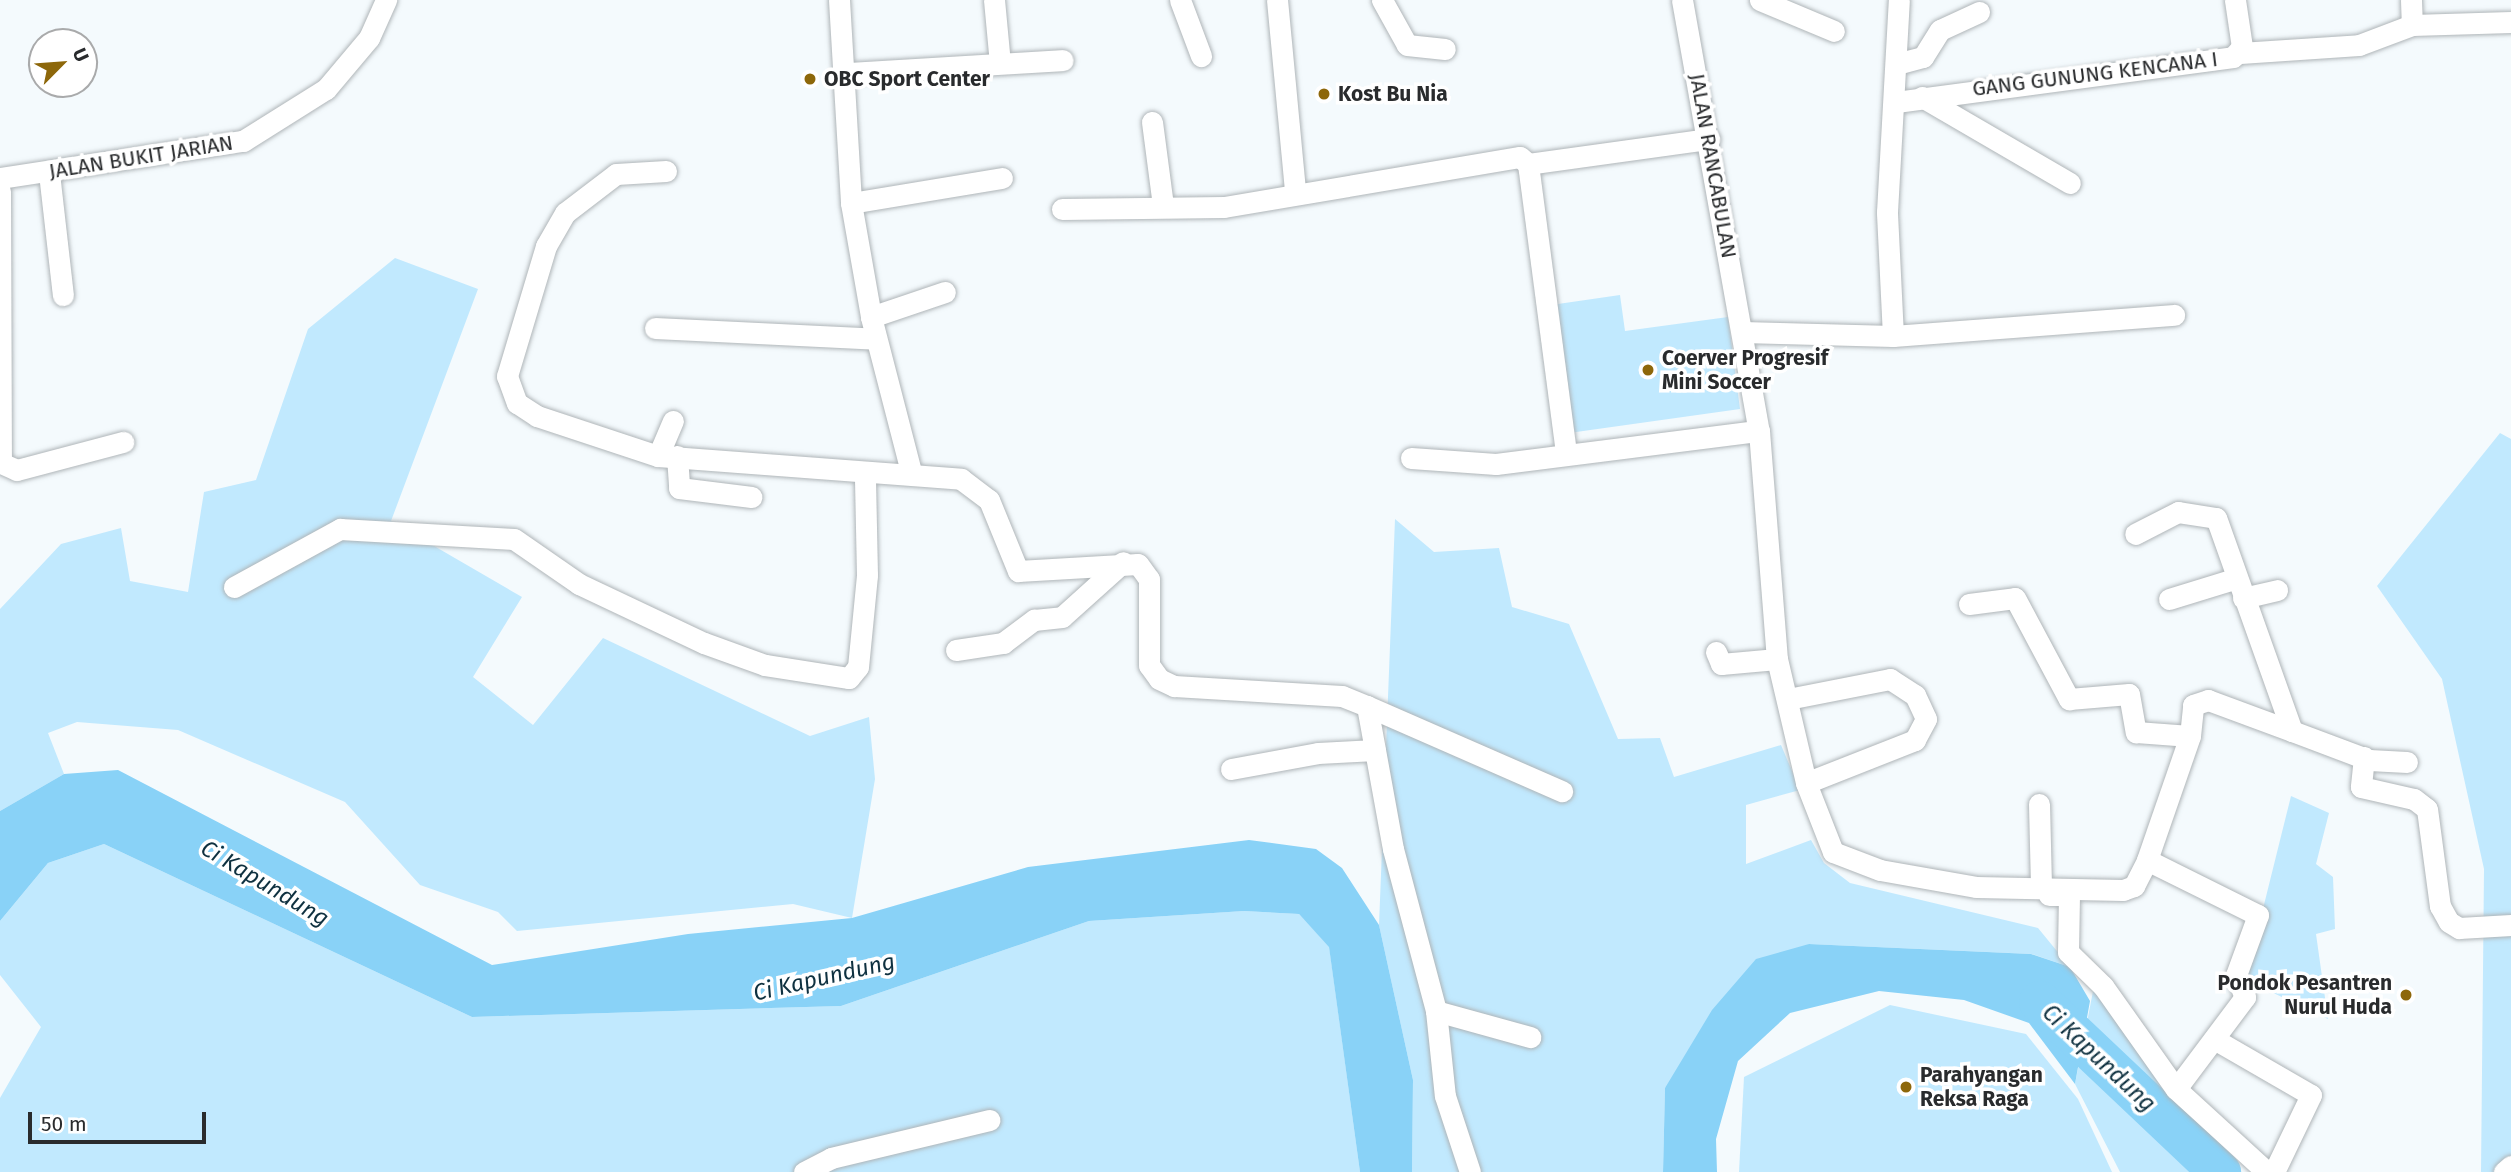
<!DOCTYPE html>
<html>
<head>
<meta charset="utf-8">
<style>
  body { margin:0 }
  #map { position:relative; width:2511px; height:1172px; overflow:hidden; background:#f4fafd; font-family:"Fira Sans",sans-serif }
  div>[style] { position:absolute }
  .green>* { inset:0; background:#c1e9fe }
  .water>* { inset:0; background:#89d2f7 }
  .river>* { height:42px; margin:-21px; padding:0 21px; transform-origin:21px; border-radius:21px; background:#89d2f7 }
  .roads { filter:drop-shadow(0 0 2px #afb5b8) drop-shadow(0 0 2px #afb5b8) }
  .minor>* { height:21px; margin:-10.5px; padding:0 10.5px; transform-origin:10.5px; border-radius:10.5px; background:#fff }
  .dots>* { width:19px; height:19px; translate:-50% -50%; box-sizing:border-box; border:4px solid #fff; border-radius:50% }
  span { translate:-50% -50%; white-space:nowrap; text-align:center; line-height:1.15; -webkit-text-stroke:7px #fff; paint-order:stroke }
  .street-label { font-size:21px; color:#292b2d }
  .poi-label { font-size:21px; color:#292b2d; font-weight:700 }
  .left { translate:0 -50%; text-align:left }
  .right { translate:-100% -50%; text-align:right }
  .water-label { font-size:23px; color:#0f3140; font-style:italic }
  .north { position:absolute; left:28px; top:28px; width:70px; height:70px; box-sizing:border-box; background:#fff; border:2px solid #a9aaab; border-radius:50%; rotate:65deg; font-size:19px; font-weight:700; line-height:28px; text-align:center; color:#292b2d }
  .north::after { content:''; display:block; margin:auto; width:24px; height:32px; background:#8d670a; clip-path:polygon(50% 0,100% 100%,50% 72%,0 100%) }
  .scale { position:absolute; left:28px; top:1112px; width:178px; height:32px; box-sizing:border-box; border:4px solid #292b2d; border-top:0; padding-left:9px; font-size:21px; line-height:24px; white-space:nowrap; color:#292b2d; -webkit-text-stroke:5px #fff; paint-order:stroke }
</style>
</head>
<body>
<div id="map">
  <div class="green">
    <div style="clip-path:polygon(395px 258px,478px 289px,391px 521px,522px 597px,473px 677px,533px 725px,603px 638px,810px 736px,869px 717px,875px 779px,852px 918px,793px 904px,517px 931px,498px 912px,420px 885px,345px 802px,178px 730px,77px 722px,48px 733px,64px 774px,0 811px,0 609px,61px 544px,121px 528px,130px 581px,188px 592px,204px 492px,256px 480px,308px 329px)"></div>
    <div style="clip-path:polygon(1620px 295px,1625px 331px,1728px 317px,1740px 409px,1569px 433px,1551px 305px)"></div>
    <div style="clip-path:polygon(2500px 433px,2511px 439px,2511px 1172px,2481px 1172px,2484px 869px,2442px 679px,2377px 586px)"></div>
    <div style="clip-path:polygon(1395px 519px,1434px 552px,1499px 548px,1512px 607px,1569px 624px,1618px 739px,1660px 738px,1674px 777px,1781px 745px,1800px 790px,1746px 805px,1746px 864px,1811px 840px,1824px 863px,1850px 883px,2038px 928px,2070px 967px,2032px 954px,1809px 944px,1665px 1088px,1663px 1172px,1412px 1172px,1413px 1080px,1379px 925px)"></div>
    <div style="clip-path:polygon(2291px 796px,2329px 813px,2316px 864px,2333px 877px,2335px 929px,2316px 934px,2328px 1019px,2238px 976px,2254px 945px)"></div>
    <div style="clip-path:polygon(104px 844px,472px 1017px,841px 1006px,1089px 921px,1244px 911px,1299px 914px,1329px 946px,1360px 1172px,0 1172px,0 1098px,41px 1027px,0 975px,0 921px,48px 863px)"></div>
    <div style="clip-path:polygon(2095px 981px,2157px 1081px,2233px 1172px,2120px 1172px,2075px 1084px)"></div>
    <div style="clip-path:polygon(1890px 1005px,2026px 1034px,2078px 1099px,2112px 1172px,1739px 1172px,1744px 1077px)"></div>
  </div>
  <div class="water">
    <div style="clip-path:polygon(118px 770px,492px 965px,688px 934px,852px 918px,1028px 867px,1249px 840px,1316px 849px,1342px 868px,1379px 925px,1413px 1080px,1412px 1172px,1360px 1172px,1329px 947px,1299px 914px,1244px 911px,1089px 921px,841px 1006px,472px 1017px,104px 844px,48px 863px,0 921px,0 811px,64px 774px)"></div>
    <div style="clip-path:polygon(1809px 944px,2031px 954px,2070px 967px,2090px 1001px,2075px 1084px,2029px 1023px,1964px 1000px,1879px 991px,1790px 1013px,1738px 1061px,1716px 1139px,1717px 1172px,1663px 1172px,1665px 1088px,1712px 1010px,1756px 959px)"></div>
  </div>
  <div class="river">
    <div style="left:2040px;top:1002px;width:248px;rotate:43.4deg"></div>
  </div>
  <div class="roads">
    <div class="minor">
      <div style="left:839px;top:0;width:203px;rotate:86.6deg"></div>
      <div style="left:851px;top:203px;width:116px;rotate:80deg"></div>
      <div style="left:871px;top:317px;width:163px;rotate:75.5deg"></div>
      <div style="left:994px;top:0;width:63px;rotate:84.6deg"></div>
      <div style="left:1180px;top:0;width:60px;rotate:69.4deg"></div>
      <div style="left:1277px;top:0;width:192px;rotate:84.6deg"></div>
      <div style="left:1382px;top:0;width:51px;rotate:60.9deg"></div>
      <div style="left:1407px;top:45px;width:38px;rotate:6deg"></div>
      <div style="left:1682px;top:0;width:438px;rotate:79.9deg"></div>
      <div style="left:1759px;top:431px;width:229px;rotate:85.5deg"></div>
      <div style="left:1777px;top:659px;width:127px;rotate:76.8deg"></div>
      <div style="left:1806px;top:783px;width:74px;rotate:68.6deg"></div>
      <div style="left:1833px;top:852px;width:50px;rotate:21deg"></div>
      <div style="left:1880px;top:870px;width:97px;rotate:10deg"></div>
      <div style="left:1976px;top:887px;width:147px;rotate:1.2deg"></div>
      <div style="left:2123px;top:890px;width:12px;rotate:-20deg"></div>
      <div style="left:2134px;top:886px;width:29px;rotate:-63deg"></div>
      <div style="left:2147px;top:860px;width:131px;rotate:-70.9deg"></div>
      <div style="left:2190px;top:736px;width:31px;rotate:-84deg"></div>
      <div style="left:2193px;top:705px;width:16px;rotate:-18deg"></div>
      <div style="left:2208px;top:700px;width:90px;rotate:20.3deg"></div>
      <div style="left:2292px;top:731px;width:226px;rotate:-109.6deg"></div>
      <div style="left:2216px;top:518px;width:38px;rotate:-171deg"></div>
      <div style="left:2178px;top:512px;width:48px;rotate:152.9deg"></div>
      <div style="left:1760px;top:0;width:80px;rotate:22.7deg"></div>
      <div style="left:2411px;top:0;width:25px;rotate:88deg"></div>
      <div style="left:2240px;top:53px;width:119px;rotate:-3.8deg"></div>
      <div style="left:2359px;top:45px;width:57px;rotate:-20.7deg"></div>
      <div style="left:2412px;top:25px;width:99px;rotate:-1.7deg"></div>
      <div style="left:1900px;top:63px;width:24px;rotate:-15deg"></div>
      <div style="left:1923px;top:57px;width:32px;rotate:-58deg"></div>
      <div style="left:1940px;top:30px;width:43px;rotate:-24.8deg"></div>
      <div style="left:847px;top:73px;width:216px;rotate:-3.4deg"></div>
      <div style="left:1922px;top:97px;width:171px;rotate:30.2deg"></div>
      <div style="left:1896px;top:102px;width:340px;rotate:-7.6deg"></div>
      <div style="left:2233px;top:57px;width:13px;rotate:-48deg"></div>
      <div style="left:2242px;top:47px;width:48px;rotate:-98.5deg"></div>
      <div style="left:1152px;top:122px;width:85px;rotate:82.5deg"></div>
      <div style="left:1528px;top:164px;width:183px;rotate:-7.9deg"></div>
      <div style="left:666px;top:171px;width:50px;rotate:176.6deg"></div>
      <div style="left:616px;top:174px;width:64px;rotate:142.6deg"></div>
      <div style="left:565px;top:213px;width:38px;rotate:120deg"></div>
      <div style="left:546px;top:246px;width:136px;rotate:106.7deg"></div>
      <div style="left:507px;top:376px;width:29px;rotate:70deg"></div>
      <div style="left:517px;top:403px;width:24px;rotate:33deg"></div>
      <div style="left:537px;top:416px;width:127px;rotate:18.3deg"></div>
      <div style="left:658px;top:456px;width:304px;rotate:4.3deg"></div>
      <div style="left:961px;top:479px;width:35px;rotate:37deg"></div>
      <div style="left:989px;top:500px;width:77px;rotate:67.8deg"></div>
      <div style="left:1018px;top:571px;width:120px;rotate:-3.3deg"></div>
      <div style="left:1138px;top:564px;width:19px;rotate:54deg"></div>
      <div style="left:1149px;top:579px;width:86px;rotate:90deg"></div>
      <div style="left:1149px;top:665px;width:17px;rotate:54deg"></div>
      <div style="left:1159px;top:679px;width:17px;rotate:25deg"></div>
      <div style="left:1174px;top:686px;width:168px;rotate:3.4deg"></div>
      <div style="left:1342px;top:696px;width:27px;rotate:22deg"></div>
      <div style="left:1367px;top:706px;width:145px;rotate:79.7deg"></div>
      <div style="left:1393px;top:849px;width:168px;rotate:75.1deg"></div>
      <div style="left:1436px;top:1011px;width:98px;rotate:15.5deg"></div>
      <div style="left:49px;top:173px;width:123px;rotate:83.5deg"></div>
      <div style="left:0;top:178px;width:246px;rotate:-8.7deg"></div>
      <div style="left:243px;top:141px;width:98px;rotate:-32.1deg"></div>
      <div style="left:326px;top:89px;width:67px;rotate:-49.9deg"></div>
      <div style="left:369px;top:38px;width:42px;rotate:-65.9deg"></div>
      <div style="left:0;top:191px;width:272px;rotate:89.8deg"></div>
      <div style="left:1px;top:463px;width:17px;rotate:24deg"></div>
      <div style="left:17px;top:470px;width:110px;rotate:-14.8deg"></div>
      <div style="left:851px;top:203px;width:153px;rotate:-9.4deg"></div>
      <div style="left:1062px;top:209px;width:162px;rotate:-0.7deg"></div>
      <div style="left:1224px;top:207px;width:300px;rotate:-9.6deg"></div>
      <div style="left:1520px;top:157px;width:11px;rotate:41deg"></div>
      <div style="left:1528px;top:164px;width:291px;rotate:82.5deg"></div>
      <div style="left:871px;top:317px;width:78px;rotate:-18.7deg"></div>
      <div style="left:655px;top:328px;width:221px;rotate:2.8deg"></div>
      <div style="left:1742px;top:332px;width:151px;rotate:1.5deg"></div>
      <div style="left:1893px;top:336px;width:282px;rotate:-4.3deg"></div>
      <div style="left:1893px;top:336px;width:124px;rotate:-92.8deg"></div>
      <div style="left:1887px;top:212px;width:212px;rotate:-86.8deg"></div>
      <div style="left:658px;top:456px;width:38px;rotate:-67deg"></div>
      <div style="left:677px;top:456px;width:32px;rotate:86deg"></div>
      <div style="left:679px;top:488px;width:73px;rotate:7.1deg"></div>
      <div style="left:1411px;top:458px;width:85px;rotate:4deg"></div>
      <div style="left:1496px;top:464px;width:265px;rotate:-7.2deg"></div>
      <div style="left:234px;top:587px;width:121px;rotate:-28.7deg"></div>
      <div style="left:340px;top:529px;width:174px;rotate:3.3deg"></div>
      <div style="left:514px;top:539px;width:79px;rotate:34.7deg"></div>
      <div style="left:579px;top:584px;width:138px;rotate:25.3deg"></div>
      <div style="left:704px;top:643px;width:65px;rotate:19.8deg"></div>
      <div style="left:765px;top:665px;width:85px;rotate:8.8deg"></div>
      <div style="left:849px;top:678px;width:14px;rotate:-51deg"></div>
      <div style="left:858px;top:667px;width:92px;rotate:-84.4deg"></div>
      <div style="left:867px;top:575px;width:99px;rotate:-91.2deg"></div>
      <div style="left:2243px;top:598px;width:35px;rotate:-13deg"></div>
      <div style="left:2169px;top:599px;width:68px;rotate:-17.1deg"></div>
      <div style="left:1969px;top:604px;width:46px;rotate:-7.4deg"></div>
      <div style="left:2015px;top:598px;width:115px;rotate:61.9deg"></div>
      <div style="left:2069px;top:699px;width:60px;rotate:-4.8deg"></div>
      <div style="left:2129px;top:694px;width:39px;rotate:80deg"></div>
      <div style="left:2136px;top:732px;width:54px;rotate:4.2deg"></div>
      <div style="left:956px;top:650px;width:48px;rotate:-8.5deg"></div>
      <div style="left:1003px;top:643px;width:39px;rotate:-37deg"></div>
      <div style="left:1034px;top:620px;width:28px;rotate:-6deg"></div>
      <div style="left:1062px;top:617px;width:82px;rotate:-42deg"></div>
      <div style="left:1716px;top:652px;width:13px;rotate:67deg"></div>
      <div style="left:1721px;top:664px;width:56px;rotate:-5.1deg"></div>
      <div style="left:1788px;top:699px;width:104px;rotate:-11.1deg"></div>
      <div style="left:1890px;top:679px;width:30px;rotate:33deg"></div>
      <div style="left:1915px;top:695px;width:26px;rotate:65deg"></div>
      <div style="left:1926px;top:719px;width:24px;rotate:118deg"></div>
      <div style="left:1915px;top:740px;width:117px;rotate:158.5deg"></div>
      <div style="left:1367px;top:706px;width:213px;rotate:23.6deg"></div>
      <div style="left:2292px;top:731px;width:82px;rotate:20.6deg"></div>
      <div style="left:2369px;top:760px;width:38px;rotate:3deg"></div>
      <div style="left:2364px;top:757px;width:30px;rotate:96deg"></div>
      <div style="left:2361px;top:787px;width:54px;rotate:12.8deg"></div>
      <div style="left:2414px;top:799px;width:16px;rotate:38deg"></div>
      <div style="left:2427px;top:809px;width:98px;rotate:82.4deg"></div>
      <div style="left:2440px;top:906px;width:18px;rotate:61deg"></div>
      <div style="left:2449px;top:922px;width:12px;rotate:31deg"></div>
      <div style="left:2459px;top:928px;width:52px;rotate:-3.3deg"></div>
      <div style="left:1231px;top:769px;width:88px;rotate:-10.4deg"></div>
      <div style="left:1318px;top:753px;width:57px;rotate:-3deg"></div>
      <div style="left:2039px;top:804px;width:80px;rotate:88.6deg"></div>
      <div style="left:2147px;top:860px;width:124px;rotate:26.4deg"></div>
      <div style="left:2258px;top:915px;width:64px;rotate:110.1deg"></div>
      <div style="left:2236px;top:975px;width:24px;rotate:68deg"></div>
      <div style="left:2245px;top:997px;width:115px;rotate:126.9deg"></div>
      <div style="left:2176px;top:1089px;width:123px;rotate:42.4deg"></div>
      <div style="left:2049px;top:895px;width:20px"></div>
      <div style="left:2069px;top:895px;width:57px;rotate:91deg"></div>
      <div style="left:2068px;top:952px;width:49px;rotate:44.2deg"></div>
      <div style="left:2103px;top:986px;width:126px;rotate:54.7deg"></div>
      <div style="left:1436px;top:1011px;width:85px;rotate:84deg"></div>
      <div style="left:1445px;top:1096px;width:80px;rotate:71.8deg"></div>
      <div style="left:2214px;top:1039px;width:112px;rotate:30deg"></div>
      <div style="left:2311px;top:1095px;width:85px;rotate:115.7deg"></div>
      <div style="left:804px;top:1172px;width:30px;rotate:-27deg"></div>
      <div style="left:831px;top:1158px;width:163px;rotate:-13.5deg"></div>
      <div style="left:2504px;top:1172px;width:9px;rotate:-41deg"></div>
    </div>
  </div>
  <div class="dots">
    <div style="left:810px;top:79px;background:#8d670a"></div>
    <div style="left:1324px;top:94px;background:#8d670a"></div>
    <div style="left:1648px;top:370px;background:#8d670a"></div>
    <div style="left:2406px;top:995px;background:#8d670a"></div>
    <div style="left:1906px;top:1087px;background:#8d670a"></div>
  </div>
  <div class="street-label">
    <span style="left:2095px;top:74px;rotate:-7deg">GANG GUNUNG KENCANA I</span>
    <span style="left:141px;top:157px;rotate:-9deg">JALAN BUKIT JARIAN</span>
    <span style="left:1713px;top:166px;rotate:80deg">JALAN RANCABULAN</span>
  </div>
  <div class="poi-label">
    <span class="left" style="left:824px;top:79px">OBC Sport Center</span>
    <span class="left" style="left:1338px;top:94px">Kost Bu Nia</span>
    <span class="left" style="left:1662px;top:370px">Coerver Progresif<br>Mini Soccer</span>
    <span class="right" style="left:2392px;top:995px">Pondok Pesantren<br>Nurul Huda</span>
    <span class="left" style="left:1920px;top:1087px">Parahyangan<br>Reksa Raga</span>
  </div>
  <div class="water-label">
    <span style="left:265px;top:883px;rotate:31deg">Ci Kapundung</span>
    <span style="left:824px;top:977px;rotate:-13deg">Ci Kapundung</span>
    <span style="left:2099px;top:1058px;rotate:43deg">Ci Kapundung</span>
  </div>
  <div class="north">U</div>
  <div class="scale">50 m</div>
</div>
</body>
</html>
